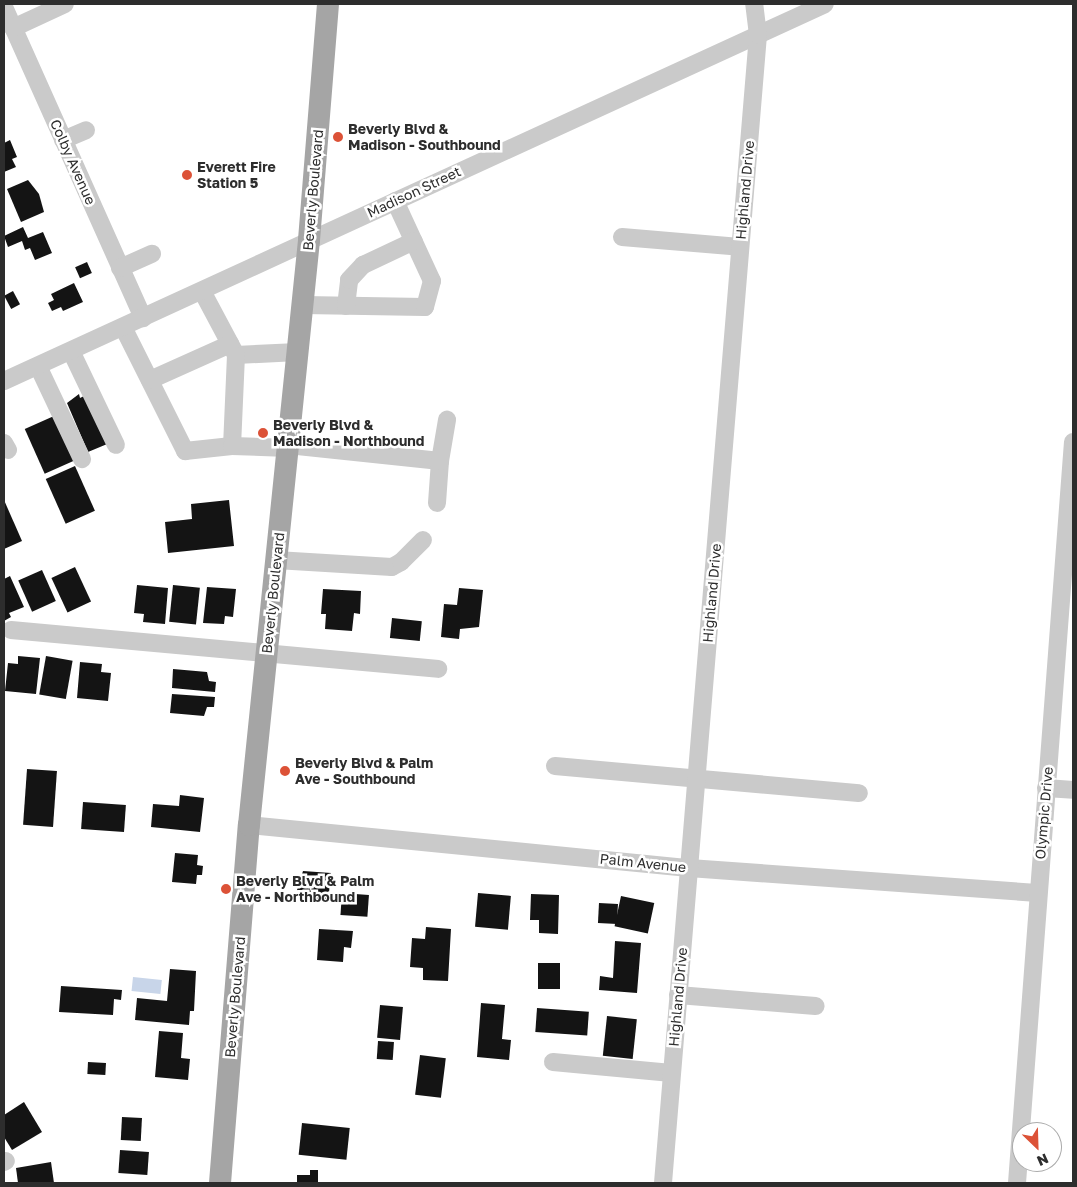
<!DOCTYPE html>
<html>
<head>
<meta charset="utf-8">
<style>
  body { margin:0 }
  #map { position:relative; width:1077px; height:1187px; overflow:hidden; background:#fff; font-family:"Golos Text",sans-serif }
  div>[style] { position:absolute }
  .water>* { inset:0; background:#c8d5e9; transform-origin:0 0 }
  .building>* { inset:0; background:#141414; transform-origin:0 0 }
  .minor>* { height:18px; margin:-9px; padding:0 9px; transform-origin:9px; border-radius:9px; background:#cacaca }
  .major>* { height:22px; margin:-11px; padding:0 11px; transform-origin:11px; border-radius:11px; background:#a5a5a5 }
  .dots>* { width:14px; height:14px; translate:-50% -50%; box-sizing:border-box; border:2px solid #fff; border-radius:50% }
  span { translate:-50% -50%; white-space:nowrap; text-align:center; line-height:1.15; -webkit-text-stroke:5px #fff; paint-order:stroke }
  .poi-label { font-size:14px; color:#2d2d2d; font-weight:700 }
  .left { translate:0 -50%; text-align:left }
  .street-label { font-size:14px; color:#2d2d2d }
  .frame { position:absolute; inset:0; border:5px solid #2d2d2d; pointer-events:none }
  .north { position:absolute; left:1012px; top:1122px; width:50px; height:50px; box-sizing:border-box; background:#fff; border:1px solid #ababab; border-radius:50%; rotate:156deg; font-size:14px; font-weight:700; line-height:20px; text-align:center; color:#2d2d2d }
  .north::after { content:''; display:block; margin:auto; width:18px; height:22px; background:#dc5237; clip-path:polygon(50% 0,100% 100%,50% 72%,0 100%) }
</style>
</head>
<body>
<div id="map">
  <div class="water">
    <div style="left:133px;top:977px;width:29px;height:14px;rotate:6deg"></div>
  </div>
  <div class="building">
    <div style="clip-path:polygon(10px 140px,17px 157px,12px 159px,16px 167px,4px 172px,4px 143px)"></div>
    <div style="clip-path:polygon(28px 180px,39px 194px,44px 212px,21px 222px,7px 189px)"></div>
    <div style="clip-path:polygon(23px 227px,28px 238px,43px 232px,52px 253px,35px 260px,30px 248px,25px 250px,22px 241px,8px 247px,4px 236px)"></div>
    <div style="left:87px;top:262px;width:12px;height:13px;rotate:66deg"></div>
    <div style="clip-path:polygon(74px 283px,83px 302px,63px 311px,61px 307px,52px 311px,48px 303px,54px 300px,51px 294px)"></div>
    <div style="left:13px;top:291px;width:15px;height:10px;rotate:62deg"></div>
    <div style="clip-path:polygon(79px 394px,80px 398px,88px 394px,112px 442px,88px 452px,67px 403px)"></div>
    <div style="left:54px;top:416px;width:49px;height:32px;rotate:66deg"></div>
    <div style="left:75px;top:466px;width:49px;height:32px;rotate:66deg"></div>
    <div style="clip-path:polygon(4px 500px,22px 541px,4px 549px)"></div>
    <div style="clip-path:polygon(229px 500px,234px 546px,168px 553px,165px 522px,192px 519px,191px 504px)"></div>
    <div style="left:75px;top:567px;width:38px;height:26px;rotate:65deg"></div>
    <div style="left:42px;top:570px;width:34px;height:26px;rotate:66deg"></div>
    <div style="clip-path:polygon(10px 576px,24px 607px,9px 613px,11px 617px,4px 621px,4px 579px)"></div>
    <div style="clip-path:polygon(137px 585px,168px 588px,165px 624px,143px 622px,144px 614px,134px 613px)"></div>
    <div style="left:173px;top:585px;width:27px;height:37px;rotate:6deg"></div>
    <div style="clip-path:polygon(207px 587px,236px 589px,233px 617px,225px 616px,224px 624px,203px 623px)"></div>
    <div style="clip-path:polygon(459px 588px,483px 590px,479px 627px,460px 629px,459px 639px,441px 637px,444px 604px,457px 605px)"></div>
    <div style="clip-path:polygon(323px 589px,361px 591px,360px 614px,354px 613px,352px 631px,325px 629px,326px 614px,321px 614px)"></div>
    <div style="left:392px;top:618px;width:30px;height:20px;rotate:6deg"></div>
    <div style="clip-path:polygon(18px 656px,40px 658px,36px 694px,5px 691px,8px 663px,18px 664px)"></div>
    <div style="left:46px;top:656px;width:27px;height:39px;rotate:10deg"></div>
    <div style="clip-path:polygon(80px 662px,102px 664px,101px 672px,111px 673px,108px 701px,77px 698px)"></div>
    <div style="clip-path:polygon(173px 669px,207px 672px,209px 681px,216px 682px,215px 692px,172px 688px)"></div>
    <div style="clip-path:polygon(172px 694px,215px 697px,214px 707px,207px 707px,204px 716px,170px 713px)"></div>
    <div style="left:27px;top:769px;width:30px;height:56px;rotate:4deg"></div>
    <div style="clip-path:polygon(180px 795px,204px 798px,200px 832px,151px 827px,153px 804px,179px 806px)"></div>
    <div style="left:83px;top:802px;width:43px;height:27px;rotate:4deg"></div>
    <div style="clip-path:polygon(175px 853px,198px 855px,197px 865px,203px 866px,202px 875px,197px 875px,196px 884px,172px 882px)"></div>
    <div style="clip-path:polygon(303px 871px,331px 873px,328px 902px,301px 900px,302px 891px,297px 890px)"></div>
    <div style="left:342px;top:893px;width:27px;height:22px;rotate:4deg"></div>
    <div style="left:478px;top:893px;width:33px;height:34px;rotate:5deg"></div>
    <div style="clip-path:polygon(531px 894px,559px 895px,558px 934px,539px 933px,539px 920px,530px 920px)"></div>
    <div style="left:621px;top:896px;width:34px;height:31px;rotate:12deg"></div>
    <div style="left:599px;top:903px;width:19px;height:20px;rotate:3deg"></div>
    <div style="clip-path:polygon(426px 927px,451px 929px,448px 981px,423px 980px,423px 968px,410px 967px,412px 938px,425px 939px)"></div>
    <div style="clip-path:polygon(319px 929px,353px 931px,351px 948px,344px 947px,343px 962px,317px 960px)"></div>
    <div style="clip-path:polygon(615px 941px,641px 943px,637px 993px,599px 990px,600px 976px,613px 978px)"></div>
    <div style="left:538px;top:963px;width:22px;height:26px"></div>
    <div style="clip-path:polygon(170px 969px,196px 971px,194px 1011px,190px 1011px,189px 1025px,135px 1020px,137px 998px,167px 1001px)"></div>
    <div style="clip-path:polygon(61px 986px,122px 990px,121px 1000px,114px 999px,113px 1015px,59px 1012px)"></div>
    <div style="clip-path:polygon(481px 1003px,505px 1005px,502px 1039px,511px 1040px,509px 1060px,477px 1057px)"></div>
    <div style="left:380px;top:1005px;width:23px;height:33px;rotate:5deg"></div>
    <div style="left:537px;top:1008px;width:52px;height:24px;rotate:4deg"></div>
    <div style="left:607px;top:1016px;width:30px;height:40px;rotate:6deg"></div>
    <div style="clip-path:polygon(159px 1031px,183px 1033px,181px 1058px,190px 1059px,188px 1080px,155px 1077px)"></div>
    <div style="left:378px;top:1041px;width:16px;height:18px;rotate:4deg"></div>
    <div style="left:420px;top:1055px;width:26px;height:40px;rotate:7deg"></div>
    <div style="left:88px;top:1062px;width:18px;height:12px;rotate:3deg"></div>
    <div style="clip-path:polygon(24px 1102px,42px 1132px,12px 1150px,4px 1137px,4px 1115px)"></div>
    <div style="left:122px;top:1117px;width:20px;height:23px;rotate:3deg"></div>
    <div style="left:302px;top:1123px;width:48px;height:32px;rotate:6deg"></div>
    <div style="left:120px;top:1150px;width:29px;height:23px;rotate:4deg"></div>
    <div style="clip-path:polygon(51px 1162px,54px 1183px,18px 1183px,16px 1168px)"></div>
    <div style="clip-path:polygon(310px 1170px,318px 1170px,318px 1183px,297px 1183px,297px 1175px,310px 1175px)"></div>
  </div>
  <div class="minor">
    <div style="left:4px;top:7px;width:341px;rotate:65.9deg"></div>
    <div style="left:13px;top:28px;width:57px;rotate:-24.8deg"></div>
    <div style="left:63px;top:140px;width:25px;rotate:-23deg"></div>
    <div style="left:622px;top:237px;width:118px;rotate:4.8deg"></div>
    <div style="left:120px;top:268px;width:35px;rotate:-24deg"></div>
    <div style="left:202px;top:291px;width:72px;rotate:62deg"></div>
    <div style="left:236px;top:355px;width:62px;rotate:-2.8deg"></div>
    <div style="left:303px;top:305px;width:122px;rotate:0.9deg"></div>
    <div style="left:425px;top:307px;width:27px;rotate:-75deg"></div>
    <div style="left:432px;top:281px;width:88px;rotate:-114.8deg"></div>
    <div style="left:346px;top:306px;width:26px;rotate:-83deg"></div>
    <div style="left:349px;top:280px;width:21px;rotate:-47deg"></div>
    <div style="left:363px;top:265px;width:56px;rotate:-25.2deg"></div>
    <div style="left:123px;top:327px;width:139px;rotate:63.4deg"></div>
    <div style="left:185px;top:451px;width:47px;rotate:-6.1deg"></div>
    <div style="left:71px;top:351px;width:104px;rotate:64.4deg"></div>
    <div style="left:236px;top:355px;width:91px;rotate:92.5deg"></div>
    <div style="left:232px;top:446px;width:56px;rotate:2deg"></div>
    <div style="left:38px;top:366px;width:103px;rotate:64.7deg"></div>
    <div style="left:150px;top:380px;width:88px;rotate:-24.2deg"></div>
    <div style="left:4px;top:381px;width:903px;rotate:-24.66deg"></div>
    <div style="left:4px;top:443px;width:8px;rotate:60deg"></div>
    <div style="left:288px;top:445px;width:153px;rotate:6deg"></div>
    <div style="left:440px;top:461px;width:42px;rotate:94.1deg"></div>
    <div style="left:440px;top:461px;width:42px;rotate:-80.3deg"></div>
    <div style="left:276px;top:560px;width:116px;rotate:3.5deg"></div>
    <div style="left:392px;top:567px;width:10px;rotate:-29deg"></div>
    <div style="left:401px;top:562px;width:31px;rotate:-45deg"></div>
    <div style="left:11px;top:630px;width:429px;rotate:5.2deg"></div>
    <div style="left:555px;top:766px;width:305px;rotate:5.1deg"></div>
    <div style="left:1046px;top:788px;width:27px;rotate:4deg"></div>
    <div style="left:249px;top:825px;width:442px;rotate:5.6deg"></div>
    <div style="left:689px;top:868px;width:349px;rotate:4.1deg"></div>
    <div style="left:678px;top:995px;width:138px;rotate:4.6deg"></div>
    <div style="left:553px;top:1062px;width:119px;rotate:5.3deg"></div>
    <div style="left:4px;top:1162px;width:2px;rotate:-27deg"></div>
    <div style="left:663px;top:1183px;width:1152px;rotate:-85.27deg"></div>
    <div style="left:758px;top:35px;width:31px;rotate:-97deg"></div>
    <div style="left:1017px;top:1183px;width:743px;rotate:-85.68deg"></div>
  </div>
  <div class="major">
    <div style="left:220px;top:1183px;width:359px;rotate:-85.4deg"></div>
    <div style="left:249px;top:825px;width:588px;rotate:-84.14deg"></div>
    <div style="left:309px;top:240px;width:237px;rotate:-85.4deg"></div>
  </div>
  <div class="dots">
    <div style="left:338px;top:137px;background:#dc5237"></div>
    <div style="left:187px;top:175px;background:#dc5237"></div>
    <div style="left:263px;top:433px;background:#dc5237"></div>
    <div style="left:285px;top:771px;background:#dc5237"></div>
    <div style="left:226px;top:889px;background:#dc5237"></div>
  </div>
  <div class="poi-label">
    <span class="left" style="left:348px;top:137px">Beverly Blvd &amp;<br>Madison - Southbound</span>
    <span class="left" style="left:197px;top:175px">Everett Fire<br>Station 5</span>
    <span class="left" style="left:273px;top:433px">Beverly Blvd &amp;<br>Madison - Northbound</span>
    <span class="left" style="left:295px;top:771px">Beverly Blvd &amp; Palm<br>Ave - Southbound</span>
    <span class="left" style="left:236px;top:889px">Beverly Blvd &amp; Palm<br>Ave - Northbound</span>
  </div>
  <div class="street-label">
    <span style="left:73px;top:162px;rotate:66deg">Colby Avenue</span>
    <span style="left:313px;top:190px;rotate:-85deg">Beverly Boulevard</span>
    <span style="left:745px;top:190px;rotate:-85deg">Highland Drive</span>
    <span style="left:414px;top:192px;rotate:-25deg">Madison Street</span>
    <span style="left:273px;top:593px;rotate:-84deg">Beverly Boulevard</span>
    <span style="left:712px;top:593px;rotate:-85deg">Highland Drive</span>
    <span style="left:1044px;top:813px;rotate:-85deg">Olympic Drive</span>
    <span style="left:643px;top:863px;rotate:6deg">Palm Avenue</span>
    <span style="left:235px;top:997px;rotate:-85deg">Beverly Boulevard</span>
    <span style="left:678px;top:997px;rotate:-85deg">Highland Drive</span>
  </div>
  <div class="frame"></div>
  <div class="north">N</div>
</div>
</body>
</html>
